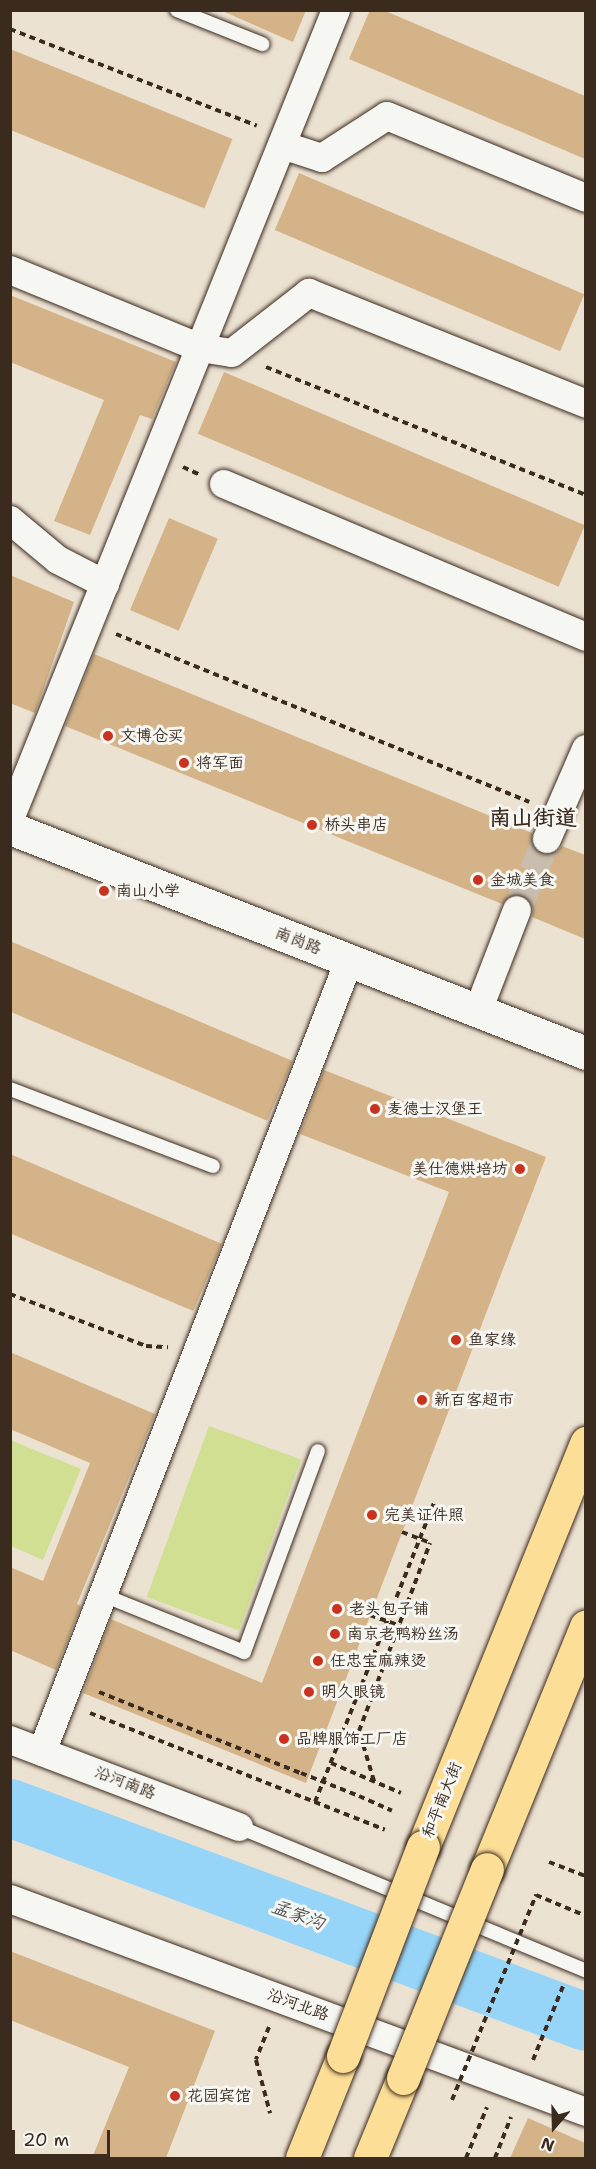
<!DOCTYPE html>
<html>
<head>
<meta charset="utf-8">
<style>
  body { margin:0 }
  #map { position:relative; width:596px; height:2169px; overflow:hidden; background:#ece2d2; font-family:"Shantell Sans","LXGW WenKai TC",sans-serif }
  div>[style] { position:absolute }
  .green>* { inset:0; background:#d0df92; transform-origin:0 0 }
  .river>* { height:58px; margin:-29px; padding:0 29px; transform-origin:29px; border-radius:29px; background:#96d5f7 }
  .building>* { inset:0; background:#d5b388; transform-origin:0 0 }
  .street-tunnel>* { height:28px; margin-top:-14px; transform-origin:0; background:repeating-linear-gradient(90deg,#c9bdae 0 28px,transparent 0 42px) }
  .path>* { height:4px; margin-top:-2px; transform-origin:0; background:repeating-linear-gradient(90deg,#3b2a1e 0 6px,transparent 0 10.5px) }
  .roads { filter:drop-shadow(0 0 2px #3b2a1e) drop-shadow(0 0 2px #3b2a1e) }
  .lane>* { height:14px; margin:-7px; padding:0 7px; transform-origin:7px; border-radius:7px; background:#f6f6f2 }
  .street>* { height:28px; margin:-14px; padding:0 14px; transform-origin:14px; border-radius:14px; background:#f6f6f2 }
  .secondary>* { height:33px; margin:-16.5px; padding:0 16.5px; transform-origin:16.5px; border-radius:16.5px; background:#f6f6f2 }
  .primary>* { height:33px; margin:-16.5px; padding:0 16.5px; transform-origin:16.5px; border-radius:16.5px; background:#fdde96 }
  .path-bridge>* { height:4px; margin-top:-2px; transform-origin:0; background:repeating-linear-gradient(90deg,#3b2a1e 0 6px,transparent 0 10.5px) }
  .bridges { filter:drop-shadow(0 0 2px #3b2a1e) drop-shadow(0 0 2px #3b2a1e) }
  .primary-bridge>* { height:33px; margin:-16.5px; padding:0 16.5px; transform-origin:16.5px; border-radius:16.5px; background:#fdde96 }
  .dots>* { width:16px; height:16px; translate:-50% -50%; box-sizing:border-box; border:3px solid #f6f6f2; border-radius:50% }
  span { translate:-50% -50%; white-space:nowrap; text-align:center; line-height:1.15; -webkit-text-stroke:6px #f6f6f2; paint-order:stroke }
  .poi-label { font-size:16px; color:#3b2a1e }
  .left { translate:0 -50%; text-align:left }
  .right { translate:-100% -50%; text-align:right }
  .street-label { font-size:16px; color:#3b2a1e }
  .water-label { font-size:18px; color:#525554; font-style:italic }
  .district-label { font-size:22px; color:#3b2a1e; font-weight:700 }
  .frame { position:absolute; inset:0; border:12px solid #3b2a1e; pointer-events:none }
  .north { position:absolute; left:524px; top:2097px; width:60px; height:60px; -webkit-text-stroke:4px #f6f6f2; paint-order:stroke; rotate:200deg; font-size:16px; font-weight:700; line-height:24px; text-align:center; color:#3b2a1e }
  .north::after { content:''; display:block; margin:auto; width:21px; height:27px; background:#3b2a1e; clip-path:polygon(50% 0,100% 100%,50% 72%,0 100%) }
  .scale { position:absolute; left:12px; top:2130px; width:98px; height:27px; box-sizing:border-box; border:3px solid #3b2a1e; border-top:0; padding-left:8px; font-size:18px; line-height:21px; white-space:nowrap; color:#3b2a1e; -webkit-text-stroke:4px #f6f6f2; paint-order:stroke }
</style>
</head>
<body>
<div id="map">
  <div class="green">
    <div style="left:209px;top:1426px;width:98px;height:182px;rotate:20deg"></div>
    <div style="clip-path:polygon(10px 1440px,81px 1469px,43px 1560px,11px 1546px)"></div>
  </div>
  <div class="river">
    <div style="left:10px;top:1808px;width:614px;rotate:20.38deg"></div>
  </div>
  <div class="building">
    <div style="clip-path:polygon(220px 10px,306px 10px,293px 42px)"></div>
    <div style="clip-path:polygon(370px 10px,383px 10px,585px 96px,585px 159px,349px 59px)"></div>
    <div style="left:10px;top:49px;width:240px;height:75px;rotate:22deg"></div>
    <div style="left:299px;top:173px;width:310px;height:62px;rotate:23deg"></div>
    <div style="clip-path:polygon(10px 295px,176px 362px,152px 419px,140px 415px,90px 535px,54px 521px,104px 400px,10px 362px)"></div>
    <div style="left:224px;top:372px;width:392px;height:67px;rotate:23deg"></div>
    <div style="left:169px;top:518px;width:53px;height:100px;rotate:23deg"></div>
    <div style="clip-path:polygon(10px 575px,74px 602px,35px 713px,10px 703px)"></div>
    <div style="clip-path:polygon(94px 654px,532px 833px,533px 848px,541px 854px,556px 853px,562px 846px,585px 855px,585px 939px,532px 917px,533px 907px,523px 895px,514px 894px,502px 904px,65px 726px)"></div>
    <div style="left:10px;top:941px;width:307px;height:65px;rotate:23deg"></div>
    <div style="clip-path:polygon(324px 1070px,546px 1157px,306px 1783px,83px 1693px,111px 1619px,262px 1683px,449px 1192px,300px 1134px)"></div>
    <div style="left:10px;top:1154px;width:230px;height:73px;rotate:23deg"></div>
    <div style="clip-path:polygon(10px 1352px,155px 1414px,77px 1604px,81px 1606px,56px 1670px,10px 1650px,10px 1567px,43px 1581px,90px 1463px,10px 1429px)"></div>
    <div style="clip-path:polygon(10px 1951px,215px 2031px,166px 2158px,92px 2158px,129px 2067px,10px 2020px)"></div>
    <div style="clip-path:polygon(528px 2118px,585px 2143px,585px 2158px,510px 2158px)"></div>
  </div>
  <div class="street-tunnel">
    <div style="left:517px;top:910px;width:77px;rotate:-67.1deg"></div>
  </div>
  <div class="path">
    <div style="left:10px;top:29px;width:265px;rotate:21.4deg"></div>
    <div style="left:266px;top:367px;width:345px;rotate:21.8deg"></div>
    <div style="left:183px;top:467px;width:17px;rotate:25deg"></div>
    <div style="left:116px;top:634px;width:446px;rotate:22.1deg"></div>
    <div style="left:10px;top:1294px;width:146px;rotate:20.9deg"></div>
    <div style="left:146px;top:1346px;width:22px;rotate:3deg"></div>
    <div style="left:99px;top:1692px;width:218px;rotate:21.9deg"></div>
    <div style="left:90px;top:1713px;width:317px;rotate:21.6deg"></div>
    <div style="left:331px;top:1763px;width:76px;rotate:23.2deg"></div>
    <div style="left:374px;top:1781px;width:52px;rotate:-106.7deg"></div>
    <div style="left:359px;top:1731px;width:201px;rotate:-69.3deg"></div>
    <div style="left:359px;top:1796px;width:36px;rotate:24deg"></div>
    <div style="left:315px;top:1802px;width:322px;rotate:-68.3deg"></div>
    <div style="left:549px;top:1862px;width:40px;rotate:21deg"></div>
    <div style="left:536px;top:1895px;width:54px;rotate:22.8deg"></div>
    <div style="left:269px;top:2027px;width:35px;rotate:112deg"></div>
    <div style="left:256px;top:2060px;width:55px;rotate:75.2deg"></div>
    <div style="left:533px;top:2060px;width:80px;rotate:-67.9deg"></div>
    <div style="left:466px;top:2158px;width:55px;rotate:-67.6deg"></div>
    <div style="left:495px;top:2158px;width:44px;rotate:-68.7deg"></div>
  </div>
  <div class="roads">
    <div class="lane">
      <div style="left:177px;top:10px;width:92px;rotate:21.8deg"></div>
      <div style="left:10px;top:1089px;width:217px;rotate:20.8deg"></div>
      <div style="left:103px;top:1595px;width:152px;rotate:22deg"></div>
      <div style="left:244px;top:1652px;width:214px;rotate:-69.8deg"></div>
      <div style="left:239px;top:1827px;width:376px;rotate:22.5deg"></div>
    </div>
    <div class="street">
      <div style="left:282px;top:145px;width:42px;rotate:18deg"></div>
      <div style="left:322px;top:158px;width:77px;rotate:-32.9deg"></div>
      <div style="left:387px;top:116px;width:215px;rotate:22.4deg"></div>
      <div style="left:10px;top:270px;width:205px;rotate:22.3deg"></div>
      <div style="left:200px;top:348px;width:32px;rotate:9deg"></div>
      <div style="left:232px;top:353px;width:98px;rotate:-37.9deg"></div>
      <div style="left:309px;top:293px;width:298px;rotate:21.8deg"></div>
      <div style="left:224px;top:484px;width:393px;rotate:22.9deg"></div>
      <div style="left:10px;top:520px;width:62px;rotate:39.8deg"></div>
      <div style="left:58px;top:560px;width:53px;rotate:27.1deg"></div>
      <div style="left:10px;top:819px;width:872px;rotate:-68.05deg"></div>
      <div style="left:547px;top:839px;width:98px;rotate:-66.6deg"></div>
      <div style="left:478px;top:1011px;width:108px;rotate:-68.9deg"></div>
      <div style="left:10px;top:1740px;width:245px;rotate:20.8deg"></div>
      <div style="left:42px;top:1752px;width:848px;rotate:-68.79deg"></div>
      <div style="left:10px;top:1899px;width:614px;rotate:20.29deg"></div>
    </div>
    <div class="secondary">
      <div style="left:10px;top:828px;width:618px;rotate:21.34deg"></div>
    </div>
    <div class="primary">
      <div style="left:423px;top:1847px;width:436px;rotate:-68deg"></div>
      <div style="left:487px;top:1869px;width:262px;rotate:-67.8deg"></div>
      <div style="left:302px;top:2158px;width:110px;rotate:-68.1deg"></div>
      <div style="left:370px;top:2158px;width:87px;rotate:-67.6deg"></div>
    </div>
  </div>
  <div class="path-bridge">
    <div style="left:402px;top:1532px;width:30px;rotate:21deg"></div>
    <div style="left:370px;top:1615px;width:32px;rotate:20deg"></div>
    <div style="left:343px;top:1686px;width:31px;rotate:22deg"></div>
    <div style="left:301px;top:1773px;width:62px;rotate:21.6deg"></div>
    <div style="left:452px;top:2100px;width:222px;rotate:-67.7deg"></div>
  </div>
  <div class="bridges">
    <div class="primary-bridge">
      <div style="left:343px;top:2056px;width:224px;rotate:-69.1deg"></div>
      <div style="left:403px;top:2078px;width:225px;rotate:-68.1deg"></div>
    </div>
  </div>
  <div class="dots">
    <div style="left:108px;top:736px;background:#c8321e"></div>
    <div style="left:184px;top:763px;background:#c8321e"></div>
    <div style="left:312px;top:825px;background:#c8321e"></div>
    <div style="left:478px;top:880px;background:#c8321e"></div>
    <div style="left:104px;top:891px;background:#c8321e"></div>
    <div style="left:375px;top:1109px;background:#c8321e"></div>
    <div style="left:520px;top:1169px;background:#c8321e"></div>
    <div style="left:456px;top:1340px;background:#c8321e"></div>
    <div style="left:422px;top:1400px;background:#c8321e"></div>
    <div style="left:372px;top:1515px;background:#c8321e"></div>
    <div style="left:337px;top:1609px;background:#c8321e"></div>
    <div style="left:335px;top:1634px;background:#c8321e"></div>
    <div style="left:318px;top:1661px;background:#c8321e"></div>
    <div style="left:309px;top:1692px;background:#c8321e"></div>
    <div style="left:284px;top:1739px;background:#c8321e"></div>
    <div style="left:175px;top:2096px;background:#c8321e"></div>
  </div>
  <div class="poi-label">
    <span class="left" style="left:120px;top:736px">文博仓买</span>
    <span class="left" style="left:196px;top:763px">将军面</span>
    <span class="left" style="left:324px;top:825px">桥头串店</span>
    <span class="left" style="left:490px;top:880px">金城美食</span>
    <span class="left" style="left:116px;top:891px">南山小学</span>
    <span class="left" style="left:387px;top:1109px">麦德士汉堡王</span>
    <span class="right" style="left:508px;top:1169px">美仕德烘培坊</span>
    <span class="left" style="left:468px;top:1340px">鱼家缘</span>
    <span class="left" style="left:434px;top:1400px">新百客超市</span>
    <span class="left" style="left:384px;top:1515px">完美证件照</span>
    <span class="left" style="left:349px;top:1609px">老头包子铺</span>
    <span class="left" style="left:347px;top:1634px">南京老鸭粉丝汤</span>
    <span class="left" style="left:330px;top:1661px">任忠宝麻辣烫</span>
    <span class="left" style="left:321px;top:1692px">明久眼镜</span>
    <span class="left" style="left:296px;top:1739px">品牌服饰工厂店</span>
    <span class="left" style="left:187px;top:2096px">花园宾馆</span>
  </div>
  <div class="street-label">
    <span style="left:298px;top:941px;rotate:21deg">南岗路</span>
    <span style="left:125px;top:1783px;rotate:21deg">沿河南路</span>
    <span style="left:442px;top:1800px;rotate:-68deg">和平南大街</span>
    <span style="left:298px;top:2005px;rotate:20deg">沿河北路</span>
  </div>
  <div class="water-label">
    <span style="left:298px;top:1915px;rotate:20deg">孟家沟</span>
  </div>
  <div class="district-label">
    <span style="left:533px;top:818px">南山街道</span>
  </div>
  <div class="frame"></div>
  <div class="north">N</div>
  <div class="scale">20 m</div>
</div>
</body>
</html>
